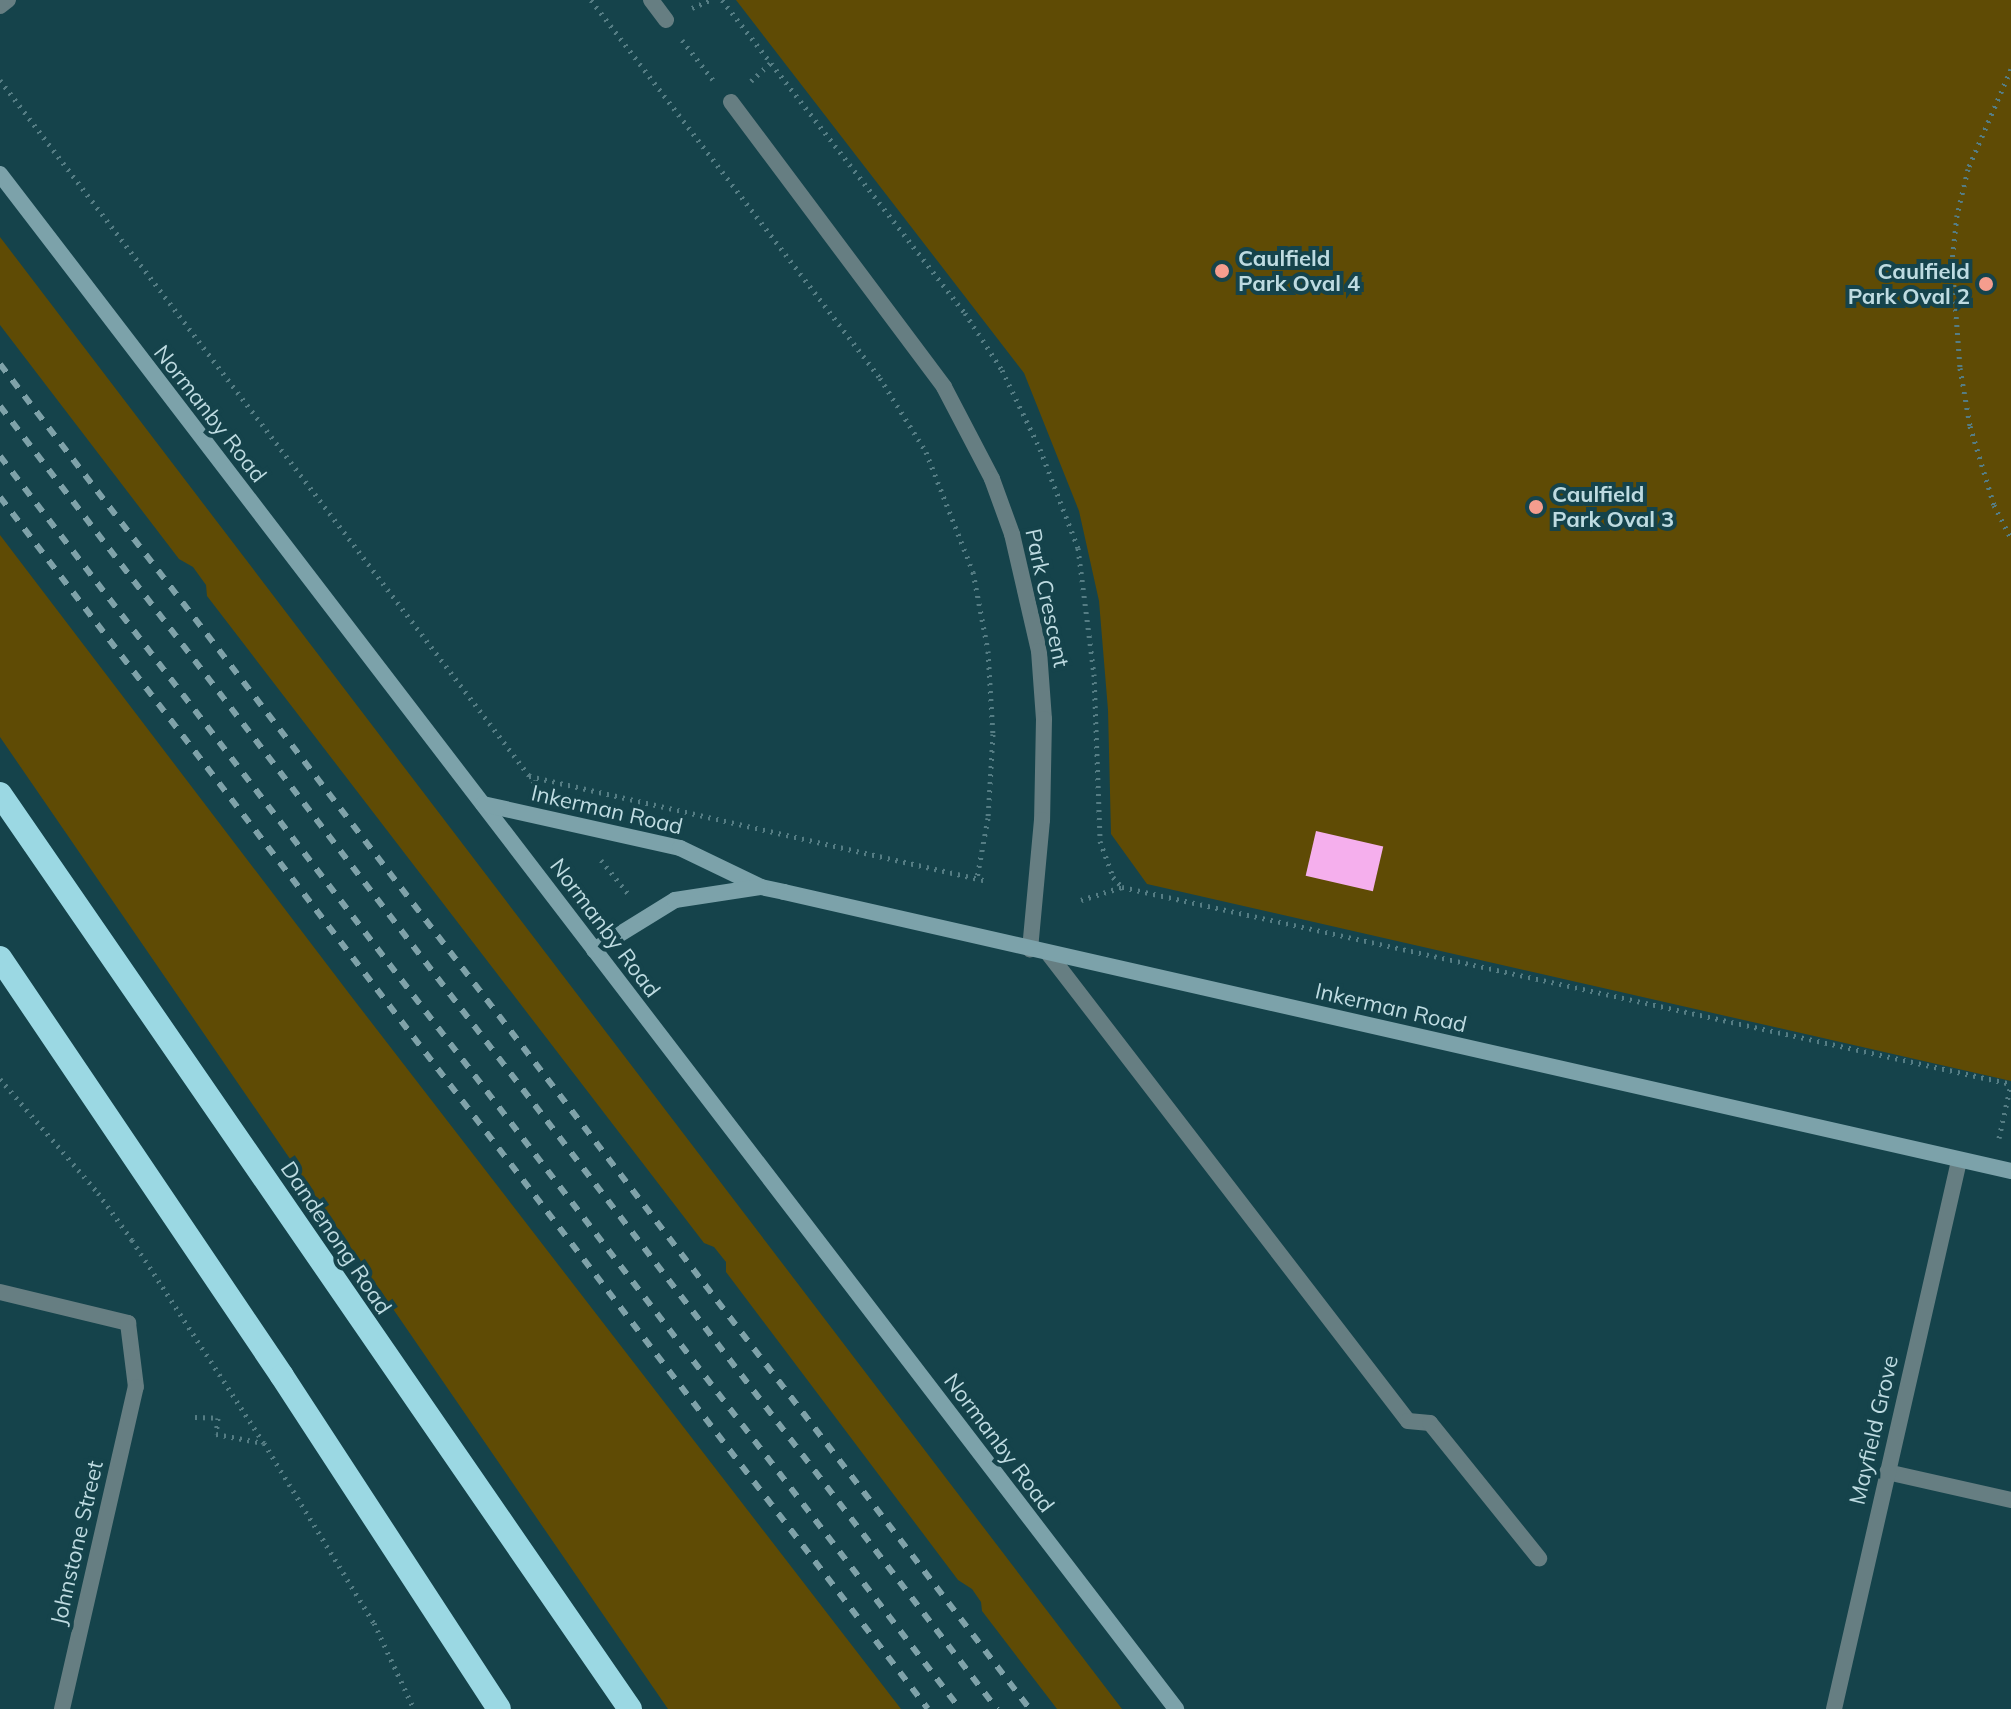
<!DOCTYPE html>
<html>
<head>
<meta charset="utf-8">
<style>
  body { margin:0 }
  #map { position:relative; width:2011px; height:1709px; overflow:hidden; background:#15434b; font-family:Mulish,sans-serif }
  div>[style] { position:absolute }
  .green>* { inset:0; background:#5f4b05 }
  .building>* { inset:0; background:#f5afed; transform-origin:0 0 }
  .path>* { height:5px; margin-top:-2.5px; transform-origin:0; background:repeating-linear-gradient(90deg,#557d84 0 2px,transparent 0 8px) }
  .lane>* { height:16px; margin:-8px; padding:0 8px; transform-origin:8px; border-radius:8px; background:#667e82 }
  .street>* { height:16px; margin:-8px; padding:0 8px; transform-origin:8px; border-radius:8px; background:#667e82 }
  .secondary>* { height:16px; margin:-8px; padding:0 8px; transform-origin:8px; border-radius:8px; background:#7ca2aa }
  .highway>* { height:24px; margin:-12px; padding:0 12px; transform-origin:12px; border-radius:12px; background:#9bd8e3 }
  .rail>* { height:6px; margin-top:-3px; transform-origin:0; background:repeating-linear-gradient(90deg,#7fa2a9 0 10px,transparent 0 20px) }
  .dots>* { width:22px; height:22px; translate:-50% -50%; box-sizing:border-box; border:4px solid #15434b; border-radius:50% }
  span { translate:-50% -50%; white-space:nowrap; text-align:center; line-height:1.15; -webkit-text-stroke:8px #15434b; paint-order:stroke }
  .poi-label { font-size:22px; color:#bedbe1; font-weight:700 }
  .left { translate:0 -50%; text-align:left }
  .right { translate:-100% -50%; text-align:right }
  .street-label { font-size:22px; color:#bedbe1 }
</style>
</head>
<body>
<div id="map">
  <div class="green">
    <div style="clip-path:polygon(736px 0,2011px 0,2011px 1081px,1147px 884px,1111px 834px,1108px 710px,1099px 601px,1079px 511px,1024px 373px)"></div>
    <div style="clip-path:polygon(0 237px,1122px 1709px,1057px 1709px,982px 1611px,981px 1602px,972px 1589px,958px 1580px,726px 1272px,726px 1262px,714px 1247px,704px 1243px,207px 596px,206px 585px,193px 567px,179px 559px,0 325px)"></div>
    <div style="clip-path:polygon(0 535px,351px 996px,901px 1709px,668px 1709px,0 737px)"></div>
  </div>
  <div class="building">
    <div style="left:1316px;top:831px;width:69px;height:46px;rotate:13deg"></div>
  </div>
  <div class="path">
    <div style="left:591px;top:0;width:476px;rotate:52.6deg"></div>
    <div style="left:880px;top:378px;width:87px;rotate:58.1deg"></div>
    <div style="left:926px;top:452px;width:129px;rotate:68.6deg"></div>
    <div style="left:973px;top:572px;width:80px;rotate:79.2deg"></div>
    <div style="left:988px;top:651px;width:83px;rotate:86.6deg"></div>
    <div style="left:993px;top:734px;width:84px;rotate:93.4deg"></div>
    <div style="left:988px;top:818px;width:61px;rotate:100.4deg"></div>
    <div style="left:722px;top:0;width:396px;rotate:52.2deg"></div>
    <div style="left:965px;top:313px;width:68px;rotate:57deg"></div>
    <div style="left:1002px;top:370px;width:88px;rotate:64.3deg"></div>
    <div style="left:1040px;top:449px;width:106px;rotate:69deg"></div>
    <div style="left:1078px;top:548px;width:127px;rotate:82.8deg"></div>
    <div style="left:1094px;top:674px;width:167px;rotate:87.9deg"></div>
    <div style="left:1100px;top:841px;width:38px;rotate:70deg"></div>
    <div style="left:1113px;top:877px;width:13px;rotate:48deg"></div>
    <div style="left:1122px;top:887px;width:911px;rotate:12.49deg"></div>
    <div style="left:692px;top:8px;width:20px;rotate:-24deg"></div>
    <div style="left:682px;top:40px;width:51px;rotate:52.2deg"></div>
    <div style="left:2011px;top:69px;width:109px;rotate:113.3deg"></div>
    <div style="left:1968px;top:169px;width:47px;rotate:103.4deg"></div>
    <div style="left:1957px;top:215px;width:46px;rotate:96.2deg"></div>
    <div style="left:1952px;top:261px;width:107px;rotate:85.7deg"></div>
    <div style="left:1960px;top:368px;width:59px;rotate:80.2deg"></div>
    <div style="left:1970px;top:426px;width:83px;rotate:73.1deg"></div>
    <div style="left:1994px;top:505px;width:37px;rotate:63deg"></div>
    <div style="left:0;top:80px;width:887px;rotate:52.74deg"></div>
    <div style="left:751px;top:81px;width:26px;rotate:-43deg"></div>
    <div style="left:529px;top:776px;width:467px;rotate:12.9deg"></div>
    <div style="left:601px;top:860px;width:46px;rotate:51.1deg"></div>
    <div style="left:1081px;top:900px;width:43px;rotate:-17.6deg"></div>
    <div style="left:0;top:1079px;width:150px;rotate:49.3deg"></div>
    <div style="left:98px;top:1193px;width:58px;rotate:54.1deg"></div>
    <div style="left:132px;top:1240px;width:242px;rotate:57deg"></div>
    <div style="left:264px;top:1443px;width:211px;rotate:58.6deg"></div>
    <div style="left:374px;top:1623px;width:95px;rotate:65.1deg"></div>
    <div style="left:1999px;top:1138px;width:55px;rotate:-77.5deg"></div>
    <div style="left:195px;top:1417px;width:23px;rotate:2deg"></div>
    <div style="left:218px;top:1418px;width:16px;rotate:97deg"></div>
    <div style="left:216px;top:1434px;width:48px;rotate:10.8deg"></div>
  </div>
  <div class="lane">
    <div style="left:0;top:6px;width:10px;rotate:-37deg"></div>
    <div style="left:1048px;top:953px;width:590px;rotate:52.43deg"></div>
    <div style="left:1408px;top:1421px;width:22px;rotate:5deg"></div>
    <div style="left:1430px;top:1423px;width:174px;rotate:51.1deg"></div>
    <div style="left:0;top:1292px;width:132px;rotate:13.6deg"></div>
    <div style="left:128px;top:1323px;width:64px;rotate:82.9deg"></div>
    <div style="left:1887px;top:1472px;width:127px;rotate:12.7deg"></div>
  </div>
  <div class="street">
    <div style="left:651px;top:0;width:25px;rotate:53deg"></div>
    <div style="left:731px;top:102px;width:356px;rotate:53.2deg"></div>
    <div style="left:944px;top:387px;width:104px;rotate:62.4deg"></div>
    <div style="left:992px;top:479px;width:59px;rotate:70deg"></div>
    <div style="left:1012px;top:534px;width:120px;rotate:77deg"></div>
    <div style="left:1039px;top:651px;width:68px;rotate:85.8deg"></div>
    <div style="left:1044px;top:719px;width:101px;rotate:91.1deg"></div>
    <div style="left:1042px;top:820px;width:130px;rotate:95.3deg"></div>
    <div style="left:62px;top:1709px;width:330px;rotate:-77.1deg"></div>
    <div style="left:1834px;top:1709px;width:562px;rotate:-77.15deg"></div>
  </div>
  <div class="secondary">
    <div style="left:0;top:174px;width:1934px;rotate:52.54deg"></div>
    <div style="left:483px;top:804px;width:202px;rotate:12.6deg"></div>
    <div style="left:680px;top:848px;width:90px;rotate:25.7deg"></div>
    <div style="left:761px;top:887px;width:24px;rotate:12deg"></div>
    <div style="left:784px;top:892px;width:1258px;rotate:12.81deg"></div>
    <div style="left:594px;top:950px;width:95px;rotate:-31.7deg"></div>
    <div style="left:675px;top:900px;width:86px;rotate:-8.7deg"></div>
  </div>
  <div class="highway">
    <div style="left:0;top:794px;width:1111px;rotate:55.45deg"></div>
    <div style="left:0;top:958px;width:504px;rotate:55.99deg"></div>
    <div style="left:282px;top:1376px;width:397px;rotate:56.9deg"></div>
  </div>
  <div class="rail">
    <div style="left:0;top:364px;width:1694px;rotate:52.56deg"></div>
    <div style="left:0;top:406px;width:1641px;rotate:52.58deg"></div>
    <div style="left:0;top:456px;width:1578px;rotate:52.54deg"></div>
    <div style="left:0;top:497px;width:1526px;rotate:52.56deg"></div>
  </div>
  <div class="dots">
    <div style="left:1222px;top:271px;background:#f59d8e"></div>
    <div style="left:1986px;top:284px;background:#f59d8e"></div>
    <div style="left:1536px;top:507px;background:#f59d8e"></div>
  </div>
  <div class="poi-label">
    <span class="left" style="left:1238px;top:271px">Caulfield<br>Park Oval 4</span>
    <span class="right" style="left:1970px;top:284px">Caulfield<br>Park Oval 2</span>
    <span class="left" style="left:1552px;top:507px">Caulfield<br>Park Oval 3</span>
  </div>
  <div class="street-label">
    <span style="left:210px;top:414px;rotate:52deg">Normanby Road</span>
    <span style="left:1047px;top:598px;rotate:78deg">Park Crescent</span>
    <span style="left:607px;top:810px;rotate:13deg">Inkerman Road</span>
    <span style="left:605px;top:928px;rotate:53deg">Normanby Road</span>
    <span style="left:1391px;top:1008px;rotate:13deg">Inkerman Road</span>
    <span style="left:336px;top:1238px;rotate:56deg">Dandenong Road</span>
    <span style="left:1874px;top:1430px;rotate:-77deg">Mayfield Grove</span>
    <span style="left:999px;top:1443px;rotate:53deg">Normanby Road</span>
    <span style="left:77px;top:1543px;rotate:-77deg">Johnstone Street</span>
  </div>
</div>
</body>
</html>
